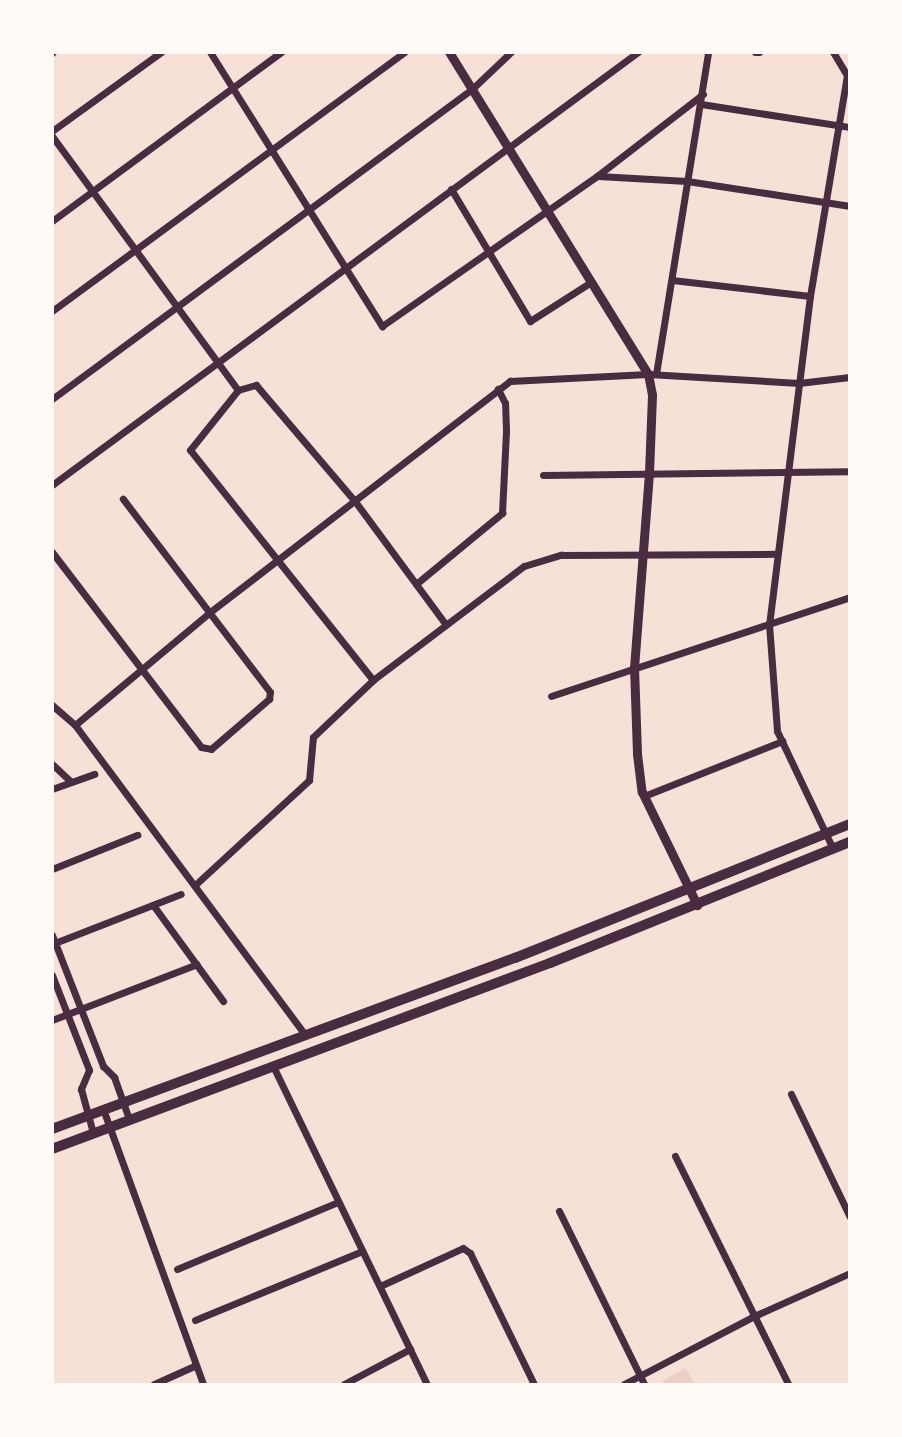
<!DOCTYPE html>
<html>
<head>
<meta charset="utf-8">
<style>
  body { margin:0 }
  #map { position:relative; width:902px; height:1437px; overflow:hidden; background:#f7e1d7; font-family:"DM Sans",sans-serif }
  div>[style] { position:absolute }
  .green>* { inset:0; background:#ebcfc5 }
  .minor>* { height:7px; margin:-3.5px; padding:0 3.5px; transform-origin:3.5px; border-radius:3.5px; background:#4a2c40 }
  .tertiary>* { height:9px; margin:-4.5px; padding:0 4.5px; transform-origin:4.5px; border-radius:4.5px; background:#4a2c40 }
  .primary>* { height:10px; margin:-5px; padding:0 5px; transform-origin:5px; border-radius:5px; background:#4a2c40 }
  span { translate:-50% -50%; white-space:nowrap; text-align:center; line-height:1.15; -webkit-text-stroke:5px #fffaf5; paint-order:stroke }
  .frame { position:absolute; inset:0; border:54px solid #fffaf5; pointer-events:none }
</style>
</head>
<body>
<div id="map">
  <div class="green">
    <div style="clip-path:polygon(686px 1368px,694px 1384px,664px 1384px,662px 1381px)"></div>
  </div>
  <div class="minor">
    <div style="left:210px;top:52px;width:324px;rotate:57.9deg"></div>
    <div style="left:382px;top:326px;width:262px;rotate:-34.9deg"></div>
    <div style="left:597px;top:176px;width:134px;rotate:-37.7deg"></div>
    <div style="left:755px;top:52px;width:4px"></div>
    <div style="left:833px;top:52px;width:27px;rotate:59deg"></div>
    <div style="left:847px;top:75px;width:224px;rotate:99.5deg"></div>
    <div style="left:810px;top:296px;width:331px;rotate:97.1deg"></div>
    <div style="left:769px;top:624px;width:107px;rotate:85.7deg"></div>
    <div style="left:777px;top:731px;width:131px;rotate:64.6deg"></div>
    <div style="left:52px;top:53px;width:1px;rotate:-45deg"></div>
    <div style="left:701px;top:104px;width:151px;rotate:8.8deg"></div>
    <div style="left:52px;top:131px;width:135px;rotate:-35.9deg"></div>
    <div style="left:52px;top:136px;width:315px;rotate:53.8deg"></div>
    <div style="left:598px;top:176px;width:89px;rotate:3.2deg"></div>
    <div style="left:687px;top:181px;width:165px;rotate:8.7deg"></div>
    <div style="left:451px;top:189px;width:154px;rotate:59.1deg"></div>
    <div style="left:530px;top:321px;width:72px;rotate:-32.6deg"></div>
    <div style="left:52px;top:221px;width:285px;rotate:-36.4deg"></div>
    <div style="left:672px;top:280px;width:139px;rotate:6.6deg"></div>
    <div style="left:52px;top:311px;width:437px;rotate:-36.3deg"></div>
    <div style="left:656px;top:374px;width:326px;rotate:-80.8deg"></div>
    <div style="left:52px;top:399px;width:522px;rotate:-36.43deg"></div>
    <div style="left:472px;top:89px;width:54px;rotate:-43.5deg"></div>
    <div style="left:543px;top:475px;width:307px;rotate:-0.7deg"></div>
    <div style="left:52px;top:485px;width:729px;rotate:-36.46deg"></div>
    <div style="left:52px;top:552px;width:245px;rotate:52.6deg"></div>
    <div style="left:201px;top:747px;width:10px;rotate:11deg"></div>
    <div style="left:211px;top:749px;width:77px;rotate:-40.8deg"></div>
    <div style="left:269px;top:699px;width:7px;rotate:-82deg"></div>
    <div style="left:270px;top:692px;width:243px;rotate:-127.3deg"></div>
    <div style="left:416px;top:584px;width:112px;rotate:-39.5deg"></div>
    <div style="left:502px;top:513px;width:83px;rotate:-87.2deg"></div>
    <div style="left:506px;top:430px;width:27px;rotate:-92deg"></div>
    <div style="left:505px;top:403px;width:16px;rotate:-117deg"></div>
    <div style="left:373px;top:680px;width:294px;rotate:-128.5deg"></div>
    <div style="left:190px;top:450px;width:77px;rotate:-51.3deg"></div>
    <div style="left:238px;top:390px;width:19px;rotate:-16deg"></div>
    <div style="left:256px;top:385px;width:151px;rotate:49.6deg"></div>
    <div style="left:354px;top:500px;width:155px;rotate:53.6deg"></div>
    <div style="left:551px;top:696px;width:315px;rotate:-18.3deg"></div>
    <div style="left:52px;top:705px;width:30px;rotate:41deg"></div>
    <div style="left:75px;top:725px;width:386px;rotate:53.4deg"></div>
    <div style="left:75px;top:725px;width:176px;rotate:-39.9deg"></div>
    <div style="left:210px;top:612px;width:379px;rotate:-37.6deg"></div>
    <div style="left:510px;top:381px;width:138px;rotate:-2.9deg"></div>
    <div style="left:648px;top:374px;width:151px;rotate:3.4deg"></div>
    <div style="left:799px;top:383px;width:51px;rotate:-6.7deg"></div>
    <div style="left:52px;top:764px;width:26px;rotate:43deg"></div>
    <div style="left:52px;top:789px;width:45px;rotate:-19.7deg"></div>
    <div style="left:644px;top:796px;width:149px;rotate:-21.7deg"></div>
    <div style="left:52px;top:869px;width:92px;rotate:-21.8deg"></div>
    <div style="left:195px;top:885px;width:155px;rotate:-42.6deg"></div>
    <div style="left:309px;top:780px;width:43px;rotate:-84.7deg"></div>
    <div style="left:313px;top:737px;width:83px;rotate:-43.5deg"></div>
    <div style="left:373px;top:680px;width:189px;rotate:-37.1deg"></div>
    <div style="left:524px;top:566px;width:39px;rotate:-17deg"></div>
    <div style="left:561px;top:555px;width:215px;rotate:-0.3deg"></div>
    <div style="left:153px;top:905px;width:119px;rotate:53.9deg"></div>
    <div style="left:52px;top:935px;width:141px;rotate:68.7deg"></div>
    <div style="left:103px;top:1066px;width:16px;rotate:45deg"></div>
    <div style="left:114px;top:1077px;width:45px;rotate:70.3deg"></div>
    <div style="left:52px;top:944px;width:138px;rotate:-21.2deg"></div>
    <div style="left:52px;top:975px;width:102px;rotate:68.7deg"></div>
    <div style="left:89px;top:1070px;width:21px;rotate:113deg"></div>
    <div style="left:81px;top:1089px;width:46px;rotate:74.7deg"></div>
    <div style="left:52px;top:1020px;width:155px;rotate:-21.1deg"></div>
    <div style="left:273px;top:1066px;width:353px;rotate:64.2deg"></div>
    <div style="left:791px;top:1094px;width:136px;rotate:64.4deg"></div>
    <div style="left:103px;top:1109px;width:293px;rotate:70deg"></div>
    <div style="left:675px;top:1156px;width:254px;rotate:63.6deg"></div>
    <div style="left:559px;top:1211px;width:193px;rotate:63.8deg"></div>
    <div style="left:177px;top:1269px;width:174px;rotate:-22.6deg"></div>
    <div style="left:380px;top:1286px;width:91px;rotate:-24.6deg"></div>
    <div style="left:463px;top:1248px;width:9px;rotate:36deg"></div>
    <div style="left:470px;top:1253px;width:146px;rotate:64deg"></div>
    <div style="left:195px;top:1320px;width:181px;rotate:-22.4deg"></div>
    <div style="left:154px;top:1384px;width:44px;rotate:-24.2deg"></div>
    <div style="left:344px;top:1384px;width:75px;rotate:-27.9deg"></div>
    <div style="left:624px;top:1384px;width:144px;rotate:-27.6deg"></div>
    <div style="left:752px;top:1317px;width:107px;rotate:-24.2deg"></div>
  </div>
  <div class="tertiary">
    <div style="left:449px;top:52px;width:379px;rotate:58.3deg"></div>
    <div style="left:648px;top:374px;width:21px;rotate:79deg"></div>
    <div style="left:652px;top:395px;width:78px;rotate:92.2deg"></div>
    <div style="left:649px;top:473px;width:195px;rotate:94.4deg"></div>
    <div style="left:634px;top:667px;width:87px;rotate:88deg"></div>
    <div style="left:637px;top:754px;width:38px;rotate:83deg"></div>
    <div style="left:642px;top:792px;width:126px;rotate:64deg"></div>
  </div>
  <div class="primary">
    <div style="left:52px;top:1129px;width:494px;rotate:-20.3deg"></div>
    <div style="left:515px;top:958px;width:361px;rotate:-21.8deg"></div>
    <div style="left:52px;top:1149px;width:532px;rotate:-20.48deg"></div>
    <div style="left:550px;top:963px;width:323px;rotate:-22deg"></div>
  </div>
  <div class="frame"></div>
</div>
</body>
</html>
